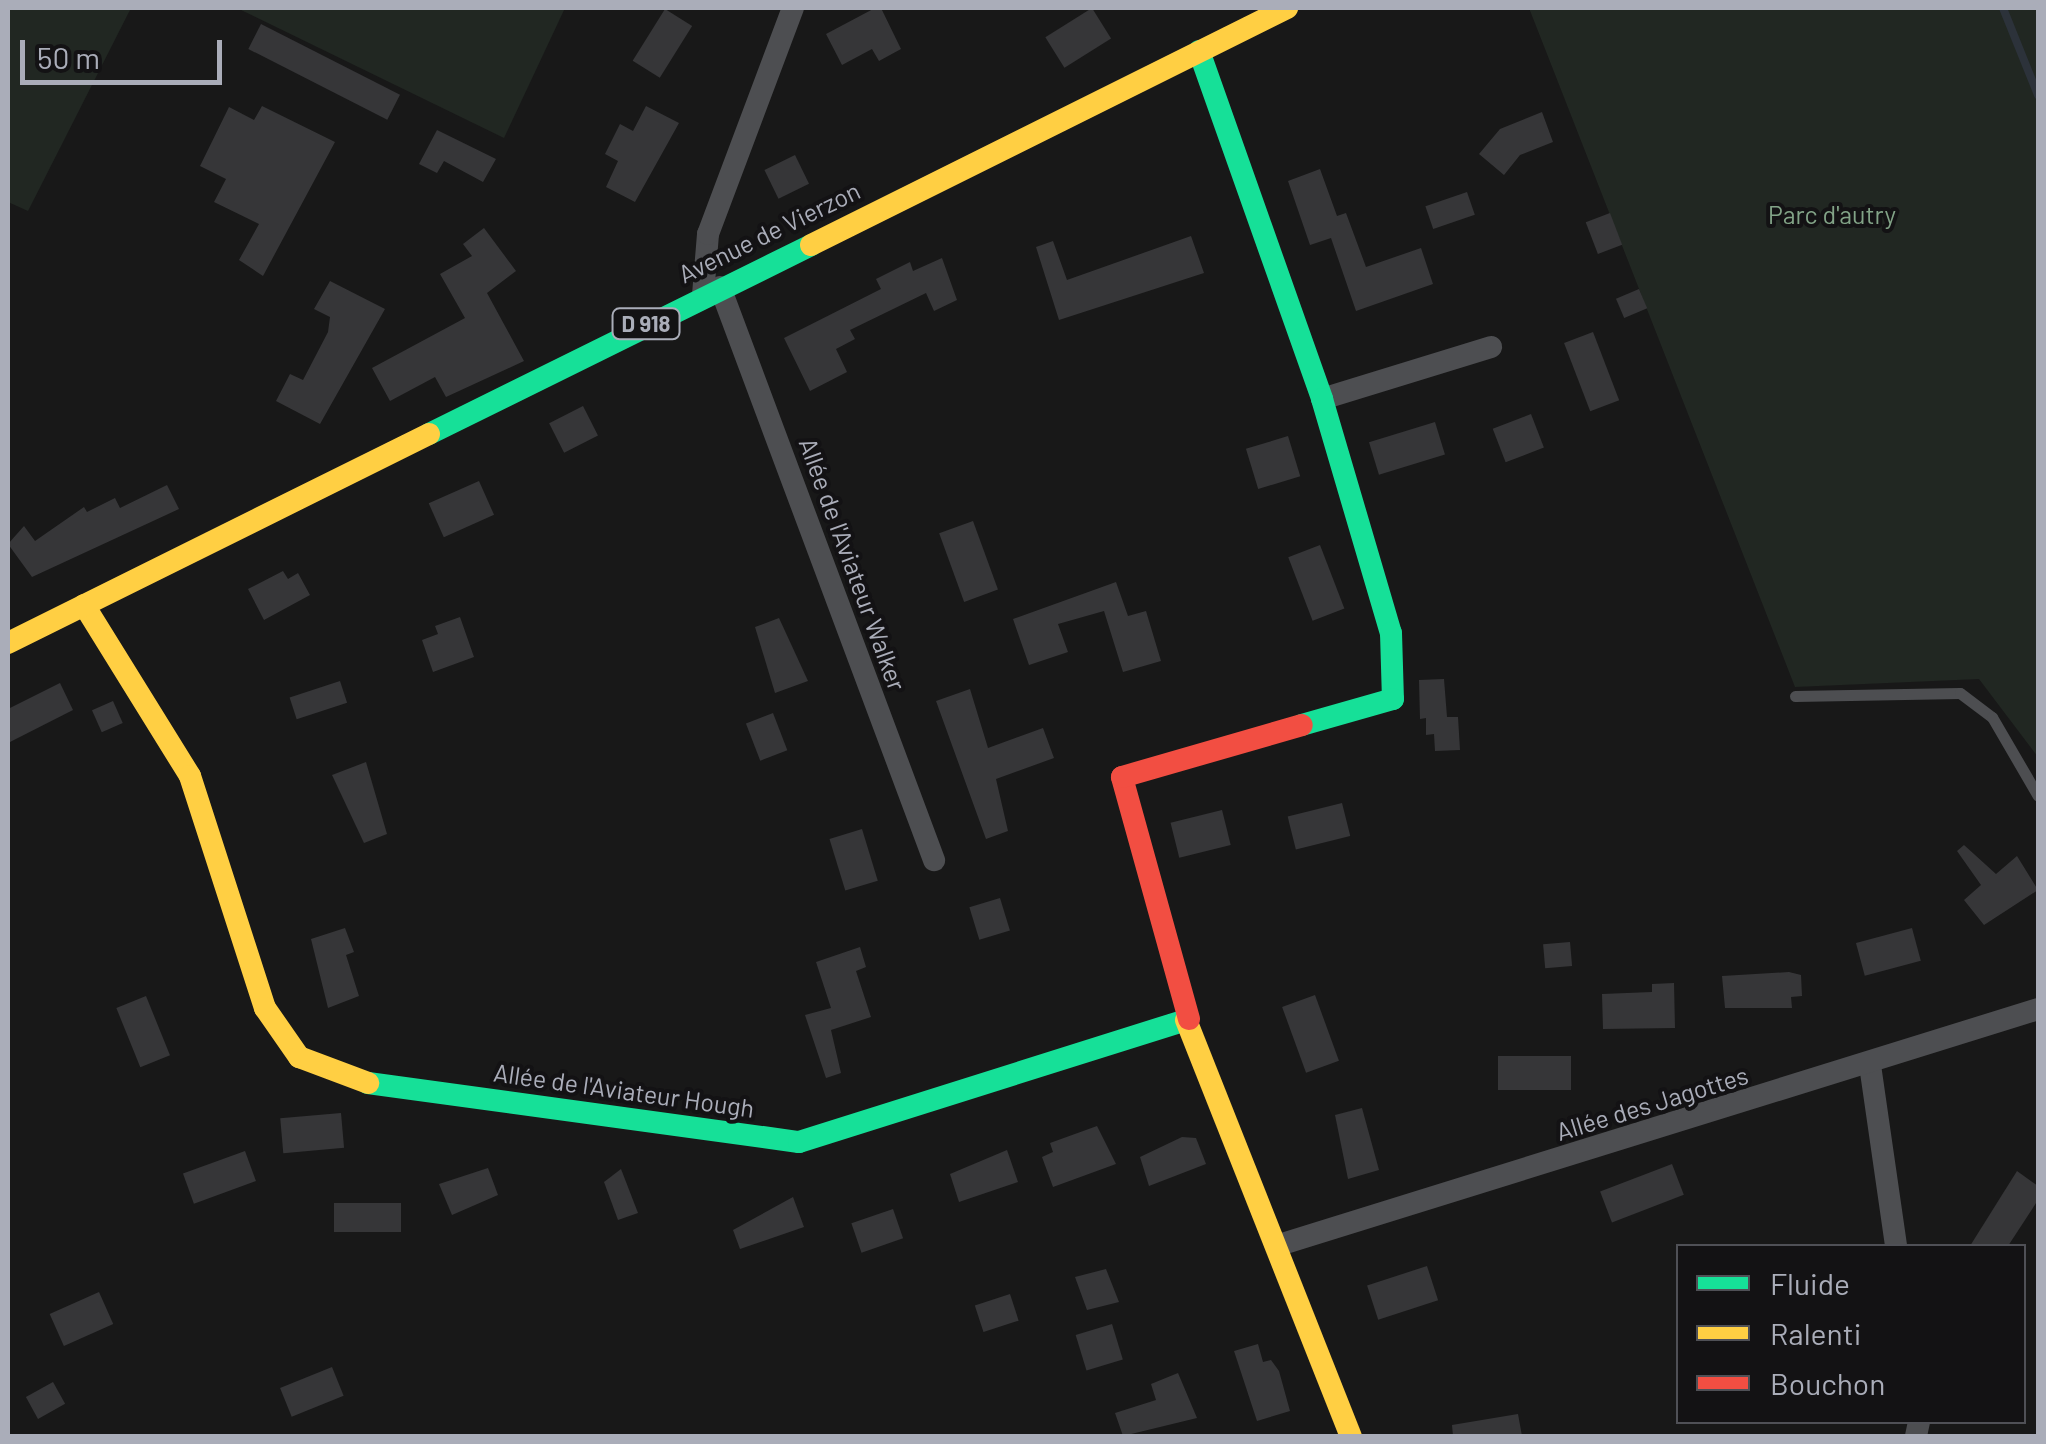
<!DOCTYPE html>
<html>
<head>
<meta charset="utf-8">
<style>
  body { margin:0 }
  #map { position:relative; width:2046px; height:1444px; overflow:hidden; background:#181818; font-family:Barlow,sans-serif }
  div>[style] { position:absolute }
  .green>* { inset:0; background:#212722 }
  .stream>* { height:8px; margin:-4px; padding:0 4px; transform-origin:4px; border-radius:4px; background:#2c323a }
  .building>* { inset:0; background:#363638; transform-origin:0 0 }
  .lane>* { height:11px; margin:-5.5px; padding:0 5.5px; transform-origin:5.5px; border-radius:5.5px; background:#4d4e51 }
  .street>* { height:22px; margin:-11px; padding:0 11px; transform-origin:11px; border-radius:11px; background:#4d4e51 }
  .fast>* { height:22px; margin:-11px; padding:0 11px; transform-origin:11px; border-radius:11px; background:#16e098 }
  .slow>* { height:22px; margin:-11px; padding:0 11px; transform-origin:11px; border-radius:11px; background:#ffcf43 }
  .jam>* { height:22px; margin:-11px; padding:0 11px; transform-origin:11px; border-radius:11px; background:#f24e42 }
  span { translate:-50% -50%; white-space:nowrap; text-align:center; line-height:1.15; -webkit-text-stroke:8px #131214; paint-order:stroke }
  .shield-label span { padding:2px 8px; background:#131214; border:2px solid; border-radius:8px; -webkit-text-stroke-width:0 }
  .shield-label { font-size:22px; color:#aaadb9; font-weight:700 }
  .park-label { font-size:25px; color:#82a387 }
  .street-label { font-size:25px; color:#aaadb9 }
  .frame { position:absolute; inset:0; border:10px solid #aaadb9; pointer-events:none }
  .legend { position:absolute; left:1676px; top:1244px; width:350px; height:180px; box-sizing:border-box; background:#131214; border:2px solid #4f5056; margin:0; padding:12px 18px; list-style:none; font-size:30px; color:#aaadb9 }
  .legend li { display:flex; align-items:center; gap:20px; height:50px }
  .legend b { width:50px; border:2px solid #4f5056 }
  .scale { position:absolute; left:20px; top:40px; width:202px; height:45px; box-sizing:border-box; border:5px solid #aaadb9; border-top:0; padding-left:12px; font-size:30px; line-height:35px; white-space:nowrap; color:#aaadb9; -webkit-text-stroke:8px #131214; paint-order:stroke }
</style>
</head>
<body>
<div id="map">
  <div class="green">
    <div style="clip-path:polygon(8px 8px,131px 8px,28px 211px,8px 202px)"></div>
    <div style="clip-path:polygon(237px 8px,565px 8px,504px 138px)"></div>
    <div style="clip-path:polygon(1529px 8px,2038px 8px,2038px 757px,1979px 679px,1795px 687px)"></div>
  </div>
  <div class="stream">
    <div style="left:2003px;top:8px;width:94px;rotate:68.1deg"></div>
  </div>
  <div class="building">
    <div style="clip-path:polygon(875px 8px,881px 8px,901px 49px,879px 61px,872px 49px,842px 65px,826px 34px)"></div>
    <div style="left:1092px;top:8px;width:36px;height:55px;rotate:58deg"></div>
    <div style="left:665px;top:9px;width:32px;height:61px;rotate:32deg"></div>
    <div style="left:261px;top:24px;width:156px;height:28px;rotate:27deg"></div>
    <div style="clip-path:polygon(262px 106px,335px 142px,263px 276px,239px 260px,259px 224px,214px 202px,226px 179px,200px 166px,229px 107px,254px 120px)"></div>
    <div style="clip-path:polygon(646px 106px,679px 123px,635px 202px,606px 187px,618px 161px,605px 154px,620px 124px,633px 131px)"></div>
    <div style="clip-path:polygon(1542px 112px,1553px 142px,1520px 155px,1504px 175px,1479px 154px,1500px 129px)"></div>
    <div style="clip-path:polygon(437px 130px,496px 159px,483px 182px,444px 161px,437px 173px,419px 164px)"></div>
    <div style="left:795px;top:155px;width:32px;height:34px;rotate:64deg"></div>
    <div style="clip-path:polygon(1320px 169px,1337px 216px,1346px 213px,1366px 267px,1421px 248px,1433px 284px,1356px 311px,1331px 238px,1310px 245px,1288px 181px)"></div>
    <div style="left:1467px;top:192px;width:24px;height:44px;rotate:71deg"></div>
    <div style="left:1610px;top:213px;width:34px;height:26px;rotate:69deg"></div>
    <div style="clip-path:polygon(484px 228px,516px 271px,487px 293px,524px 361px,446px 397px,435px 377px,390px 401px,372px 368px,465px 318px,440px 274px,472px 256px,463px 244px)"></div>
    <div style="clip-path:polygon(1191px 236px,1204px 273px,1059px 320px,1036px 247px,1053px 241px,1067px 280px)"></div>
    <div style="clip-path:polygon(942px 258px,957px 300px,934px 311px,926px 293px,850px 330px,855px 339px,836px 349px,847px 372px,810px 391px,784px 338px,881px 289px,876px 279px,910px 262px,913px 271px)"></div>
    <div style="clip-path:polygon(330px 281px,385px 309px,320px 424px,276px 401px,290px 374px,303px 380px,328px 332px,330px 317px,314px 309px)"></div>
    <div style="left:1639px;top:289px;width:21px;height:25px;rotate:67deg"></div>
    <div style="left:1593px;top:332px;width:73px;height:31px;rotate:69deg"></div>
    <div style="left:583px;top:406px;width:33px;height:38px;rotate:63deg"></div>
    <div style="left:1531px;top:414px;width:36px;height:41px;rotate:69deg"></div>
    <div style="left:1435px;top:422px;width:34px;height:69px;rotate:73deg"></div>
    <div style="left:1288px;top:436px;width:42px;height:44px;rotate:73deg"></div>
    <div style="left:479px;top:481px;width:37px;height:55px;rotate:66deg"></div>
    <div style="clip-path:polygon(167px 485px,179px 509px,32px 577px,8px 544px,24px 526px,35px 541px,84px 507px,87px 512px,115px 498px,120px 508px)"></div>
    <div style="left:973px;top:521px;width:73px;height:36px;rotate:70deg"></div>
    <div style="left:1320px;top:545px;width:68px;height:34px;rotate:69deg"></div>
    <div style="clip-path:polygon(283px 571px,288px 579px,298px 573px,310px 595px,264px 620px,248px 589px)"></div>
    <div style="clip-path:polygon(1116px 582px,1128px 616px,1146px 611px,1161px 661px,1123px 672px,1104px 611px,1058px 624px,1068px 652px,1029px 665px,1013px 619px)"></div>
    <div style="clip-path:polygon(460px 617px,474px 657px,433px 672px,422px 640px,438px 634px,435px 626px)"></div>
    <div style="clip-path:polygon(779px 618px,808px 681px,775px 693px,755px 627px)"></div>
    <div style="clip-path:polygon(1444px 679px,1447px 717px,1458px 717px,1460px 750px,1435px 751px,1434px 734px,1426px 735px,1426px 718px,1420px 719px,1419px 680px)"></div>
    <div style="left:340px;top:681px;width:23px;height:53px;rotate:72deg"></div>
    <div style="clip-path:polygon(60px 683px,73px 710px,8px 743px,8px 709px)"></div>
    <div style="clip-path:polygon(970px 689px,988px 748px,1043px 728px,1054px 758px,996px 779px,1008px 831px,986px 839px,936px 701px)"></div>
    <div style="left:113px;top:701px;width:24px;height:23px;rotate:66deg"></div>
    <div style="left:773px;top:713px;width:40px;height:29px;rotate:69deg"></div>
    <div style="clip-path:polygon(366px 762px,387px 834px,364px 843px,332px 775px)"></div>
    <div style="left:1342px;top:803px;width:34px;height:56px;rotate:76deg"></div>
    <div style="left:1222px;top:810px;width:36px;height:53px;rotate:76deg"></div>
    <div style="left:862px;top:829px;width:54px;height:34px;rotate:73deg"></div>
    <div style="clip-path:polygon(1964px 845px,1996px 874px,2017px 856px,2038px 890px,1984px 925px,1964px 900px,1981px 885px,1957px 851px)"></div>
    <div style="left:1000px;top:898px;width:34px;height:32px;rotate:73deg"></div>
    <div style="clip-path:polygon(345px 928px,354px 952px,346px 955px,359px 996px,328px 1008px,311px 939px)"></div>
    <div style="left:1912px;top:928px;width:34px;height:58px;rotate:75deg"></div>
    <div style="left:1570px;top:942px;width:24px;height:27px;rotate:85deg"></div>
    <div style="clip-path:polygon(860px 947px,866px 967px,856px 971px,871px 1017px,831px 1030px,841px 1073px,826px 1078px,805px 1015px,831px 1008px,816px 962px)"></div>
    <div style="clip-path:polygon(1789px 972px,1801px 975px,1802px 996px,1791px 997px,1792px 1008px,1725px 1008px,1722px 976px)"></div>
    <div style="clip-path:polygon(1674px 983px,1675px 1028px,1603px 1029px,1602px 994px,1652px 992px,1652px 984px)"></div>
    <div style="left:1315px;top:995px;width:70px;height:35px;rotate:70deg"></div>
    <div style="left:146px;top:996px;width:64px;height:32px;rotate:68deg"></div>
    <div style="left:1571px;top:1056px;width:34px;height:73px;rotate:90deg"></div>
    <div style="clip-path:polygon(1362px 1108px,1379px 1170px,1348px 1179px,1335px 1115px)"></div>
    <div style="left:341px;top:1113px;width:35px;height:61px;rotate:85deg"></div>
    <div style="clip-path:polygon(1097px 1126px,1116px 1164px,1053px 1187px,1042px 1157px,1053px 1152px,1050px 1143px)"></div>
    <div style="clip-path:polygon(1182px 1137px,1196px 1138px,1206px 1164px,1149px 1186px,1140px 1157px)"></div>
    <div style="clip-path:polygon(1007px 1150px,1018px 1182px,959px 1202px,950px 1174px)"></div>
    <div style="left:245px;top:1151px;width:32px;height:66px;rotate:70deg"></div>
    <div style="left:1672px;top:1164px;width:33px;height:77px;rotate:69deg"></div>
    <div style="clip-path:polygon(488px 1168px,498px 1195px,452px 1215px,439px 1184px)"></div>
    <div style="clip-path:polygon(621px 1169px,638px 1213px,618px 1220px,604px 1182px)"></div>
    <div style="clip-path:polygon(2017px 1171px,2038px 1186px,2038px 1200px,2008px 1246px,1970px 1246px)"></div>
    <div style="clip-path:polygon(793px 1197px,804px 1227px,740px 1249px,733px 1230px)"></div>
    <div style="left:401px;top:1203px;width:29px;height:67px;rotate:90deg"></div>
    <div style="left:893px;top:1209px;width:31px;height:44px;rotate:71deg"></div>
    <div style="left:1427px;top:1266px;width:36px;height:63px;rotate:72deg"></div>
    <div style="clip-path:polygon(1106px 1269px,1119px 1302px,1087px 1310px,1075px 1277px)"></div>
    <div style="left:99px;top:1292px;width:35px;height:54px;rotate:66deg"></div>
    <div style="left:1010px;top:1294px;width:28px;height:37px;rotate:72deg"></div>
    <div style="left:1112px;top:1324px;width:37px;height:38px;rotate:73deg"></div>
    <div style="clip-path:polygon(1258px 1344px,1263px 1362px,1271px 1360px,1279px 1371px,1290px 1411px,1257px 1421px,1234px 1351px)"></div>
    <div style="left:332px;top:1367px;width:31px;height:56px;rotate:68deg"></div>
    <div style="clip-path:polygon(1178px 1373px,1197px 1418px,1123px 1436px,1115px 1413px,1156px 1400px,1151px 1384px)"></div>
    <div style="left:53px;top:1382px;width:25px;height:31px;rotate:61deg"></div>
    <div style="clip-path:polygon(1518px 1414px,1522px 1436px,1453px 1436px,1452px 1425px)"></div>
  </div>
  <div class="lane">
    <div style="left:1795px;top:696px;width:165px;rotate:-1deg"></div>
    <div style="left:1960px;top:693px;width:40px;rotate:37deg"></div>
    <div style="left:1992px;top:717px;width:91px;rotate:59.8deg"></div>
  </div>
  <div class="street">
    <div style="left:720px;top:287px;width:612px;rotate:69.52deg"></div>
    <div style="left:703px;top:295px;width:61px;rotate:-85.3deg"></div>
    <div style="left:708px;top:234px;width:241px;rotate:-69.4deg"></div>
    <div style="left:1322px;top:399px;width:177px;rotate:-17.1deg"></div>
    <div style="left:1870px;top:1065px;width:183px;rotate:81.8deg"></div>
    <div style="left:1279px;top:1245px;width:795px;rotate:-17.27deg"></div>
    <div style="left:1916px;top:1436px;width:14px;rotate:-78deg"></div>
  </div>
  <div class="fast">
    <div style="left:1199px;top:51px;width:369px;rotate:70.5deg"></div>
    <div style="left:1322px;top:399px;width:244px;rotate:73.6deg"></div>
    <div style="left:1391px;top:633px;width:66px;rotate:88.3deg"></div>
    <div style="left:1393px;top:699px;width:95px;rotate:164.1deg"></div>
    <div style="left:429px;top:434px;width:426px;rotate:-26.3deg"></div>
    <div style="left:368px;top:1083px;width:435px;rotate:7.8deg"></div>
    <div style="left:799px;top:1142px;width:406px;rotate:-17.5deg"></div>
  </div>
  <div class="slow">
    <div style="left:811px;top:245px;width:532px;rotate:-26.47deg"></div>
    <div style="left:84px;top:605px;width:201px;rotate:58.2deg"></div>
    <div style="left:190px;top:776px;width:244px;rotate:72.1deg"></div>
    <div style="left:265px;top:1008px;width:60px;rotate:55.2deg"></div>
    <div style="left:299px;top:1057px;width:74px;rotate:20.6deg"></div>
    <div style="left:8px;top:643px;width:470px;rotate:-26.4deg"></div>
    <div style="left:1186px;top:1020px;width:448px;rotate:68.4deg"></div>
  </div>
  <div class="jam">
    <div style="left:1189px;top:1019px;width:251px;rotate:-105.5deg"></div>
    <div style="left:1122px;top:777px;width:187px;rotate:-16.1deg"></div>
  </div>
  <div class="shield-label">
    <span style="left:646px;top:324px">D 918</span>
  </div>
  <div class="park-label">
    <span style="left:1832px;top:214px">Parc d'autry</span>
  </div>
  <div class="street-label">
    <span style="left:769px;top:232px;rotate:-26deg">Avenue de Vierzon</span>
    <span style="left:853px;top:564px;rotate:70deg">Allée de l'Aviateur Walker</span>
    <span style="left:624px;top:1090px;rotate:8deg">Allée de l'Aviateur Hough</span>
    <span style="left:1652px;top:1103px;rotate:-17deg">Allée des Jagottes</span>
  </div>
  <div class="frame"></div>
  <ul class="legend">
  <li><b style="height:12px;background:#16e098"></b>Fluide</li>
  <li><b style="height:12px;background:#ffcf43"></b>Ralenti</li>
  <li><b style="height:12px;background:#f24e42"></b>Bouchon</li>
  </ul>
  <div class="scale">50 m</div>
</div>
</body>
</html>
